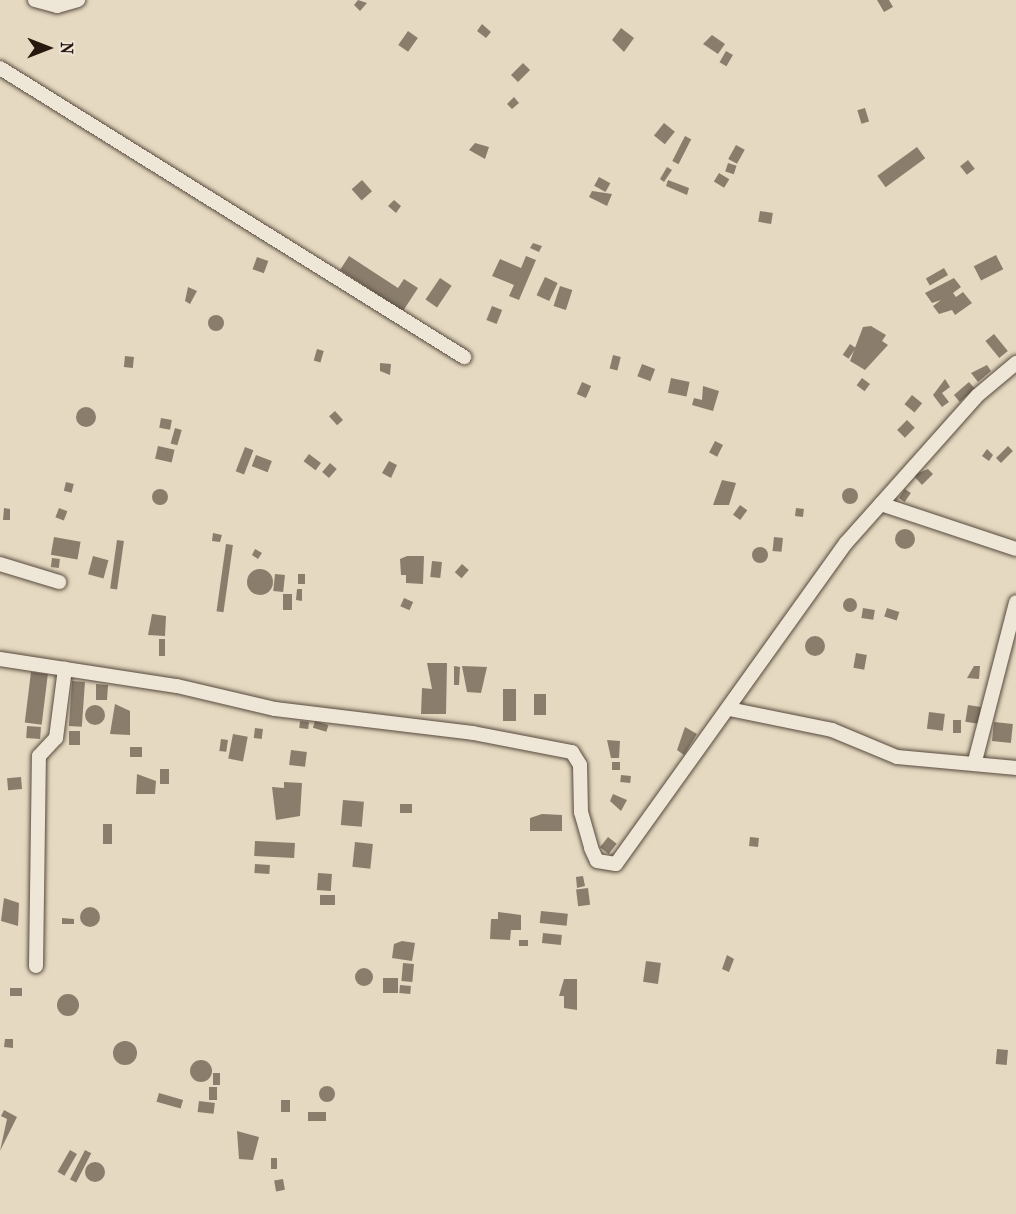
<!DOCTYPE html>
<html>
<head>
<meta charset="utf-8">
<style>
  body { margin:0 }
  #map { position:relative; width:1016px; height:1214px; overflow:hidden; background:#e5d9c1; font-family:"IM FELL French Canon",serif }
  div>[style] { position:absolute }
  .building>* { inset:0; background:#8a7d6c; transform-origin:0 0 }
  .round { border-radius:50% }
  .roads { filter:drop-shadow(0 0 2px #57493c) drop-shadow(0 0 2px #57493c) }
  .street>* { height:14px; margin:-7px; padding:0 7px; transform-origin:7px; border-radius:7px; background:#eee6d7 }
  span { translate:-50% -50%; white-space:nowrap; text-align:center; line-height:1.15; -webkit-text-stroke:6px #eee6d7; paint-order:stroke }
  .north { position:absolute; left:18px; top:18px; width:60px; height:60px; -webkit-text-stroke:4px #eee6d7; paint-order:stroke; rotate:90deg; font-size:16px; font-weight:700; line-height:24px; text-align:center; color:#281910 }
  .north::after { content:''; display:block; margin:auto; width:21px; height:27px; background:#281910; clip-path:polygon(50% 0,100% 100%,50% 72%,0 100%) }
</style>
</head>
<body>
<div id="map">
  <div class="building">
    <div style="clip-path:polygon(358px 0,367px 3px,360px 11px,354px 5px)"></div>
    <div style="clip-path:polygon(877px 0,889px 0,893px 7px,884px 12px)"></div>
    <div style="clip-path:polygon(482px 24px,491px 32px,486px 38px,477px 31px)"></div>
    <div style="clip-path:polygon(621px 28px,634px 38px,624px 52px,612px 40px)"></div>
    <div style="left:408px;top:31px;width:12px;height:17px;rotate:35deg"></div>
    <div style="clip-path:polygon(712px 35px,725px 44px,718px 54px,703px 44px)"></div>
    <div style="left:726px;top:51px;width:8px;height:13px;rotate:30deg"></div>
    <div style="left:523px;top:63px;width:10px;height:17px;rotate:45deg"></div>
    <div style="clip-path:polygon(514px 97px,519px 103px,512px 109px,507px 104px)"></div>
    <div style="left:865px;top:108px;width:14px;height:8px;rotate:73deg"></div>
    <div style="left:664px;top:123px;width:14px;height:16px;rotate:39deg"></div>
    <div style="left:685px;top:136px;width:7px;height:28px;rotate:27deg"></div>
    <div style="clip-path:polygon(475px 143px,489px 147px,485px 159px,469px 150px)"></div>
    <div style="left:736px;top:145px;width:10px;height:16px;rotate:29deg"></div>
    <div style="left:917px;top:147px;width:14px;height:49px;rotate:54deg"></div>
    <div style="left:968px;top:160px;width:11px;height:10px;rotate:52deg"></div>
    <div style="left:728px;top:163px;width:9px;height:9px;rotate:18deg"></div>
    <div style="clip-path:polygon(667px 167px,672px 170px,664px 182px,660px 179px)"></div>
    <div style="left:719px;top:173px;width:12px;height:10px;rotate:31deg"></div>
    <div style="left:599px;top:177px;width:13px;height:10px;rotate:29deg"></div>
    <div style="left:362px;top:180px;width:15px;height:14px;rotate:48deg"></div>
    <div style="clip-path:polygon(668px 180px,689px 188px,687px 195px,666px 186px)"></div>
    <div style="clip-path:polygon(592px 191px,612px 194px,607px 206px,589px 197px)"></div>
    <div style="clip-path:polygon(394px 200px,401px 206px,396px 213px,388px 206px)"></div>
    <div style="left:760px;top:211px;width:13px;height:11px;rotate:9deg"></div>
    <div style="clip-path:polygon(533px 243px,542px 246px,539px 252px,530px 248px)"></div>
    <div style="left:996px;top:255px;width:16px;height:25px;rotate:63deg"></div>
    <div style="clip-path:polygon(349px 256px,398px 288px,404px 279px,418px 288px,403px 311px,340px 270px)"></div>
    <div style="clip-path:polygon(526px 256px,536px 260px,519px 300px,509px 296px,514px 285px,492px 276px,500px 259px,521px 268px)"></div>
    <div style="left:257px;top:257px;width:12px;height:13px;rotate:20deg"></div>
    <div style="left:944px;top:268px;width:8px;height:21px;rotate:60deg"></div>
    <div style="left:545px;top:277px;width:14px;height:20px;rotate:25deg"></div>
    <div style="left:440px;top:278px;width:14px;height:26px;rotate:34deg"></div>
    <div style="clip-path:polygon(954px 278px,961px 287px,953px 293px,956px 297px,963px 292px,972px 303px,955px 315px,952px 310px,939px 314px,933px 306px,941px 300px,932px 303px,925px 293px)"></div>
    <div style="left:560px;top:286px;width:13px;height:21px;rotate:18deg"></div>
    <div style="clip-path:polygon(188px 287px,197px 291px,190px 304px,185px 301px)"></div>
    <div style="left:492px;top:306px;width:11px;height:15px;rotate:22deg"></div>
    <div class="round" style="left:208px;top:315px;width:16px;height:16px"></div>
    <div style="clip-path:polygon(871px 326px,886px 335px,882px 341px,888px 345px,865px 370px,850px 361px,863px 327px)"></div>
    <div style="left:994px;top:334px;width:22px;height:11px;rotate:51deg"></div>
    <div style="left:850px;top:344px;width:7px;height:13px;rotate:34deg"></div>
    <div style="left:317px;top:349px;width:7px;height:12px;rotate:16deg"></div>
    <div style="left:613px;top:355px;width:8px;height:14px;rotate:14deg"></div>
    <div style="left:125px;top:356px;width:9px;height:11px;rotate:6deg"></div>
    <div style="clip-path:polygon(380px 363px,391px 364px,390px 375px,380px 371px)"></div>
    <div style="left:642px;top:364px;width:14px;height:13px;rotate:21deg"></div>
    <div style="clip-path:polygon(987px 365px,991px 371px,978px 382px,971px 373px)"></div>
    <div style="left:671px;top:378px;width:19px;height:15px;rotate:12deg"></div>
    <div style="left:862px;top:378px;width:10px;height:9px;rotate:37deg"></div>
    <div style="clip-path:polygon(945px 379px,950px 387px,942px 393px,949px 402px,942px 407px,933px 395px)"></div>
    <div style="left:582px;top:382px;width:10px;height:13px;rotate:24deg"></div>
    <div style="left:969px;top:382px;width:9px;height:20px;rotate:49deg"></div>
    <div style="clip-path:polygon(703px 386px,719px 391px,713px 411px,692px 405px,694px 398px,702px 400px)"></div>
    <div style="left:912px;top:395px;width:13px;height:12px;rotate:39deg"></div>
    <div class="round" style="left:76px;top:407px;width:20px;height:20px"></div>
    <div style="left:335px;top:411px;width:12px;height:8px;rotate:48deg"></div>
    <div style="left:161px;top:418px;width:11px;height:10px;rotate:10deg"></div>
    <div style="left:907px;top:420px;width:11px;height:14px;rotate:45deg"></div>
    <div style="left:175px;top:428px;width:7px;height:16px;rotate:16deg"></div>
    <div style="left:715px;top:441px;width:9px;height:13px;rotate:27deg"></div>
    <div style="left:158px;top:446px;width:17px;height:13px;rotate:13deg"></div>
    <div style="left:1008px;top:446px;width:7px;height:17px;rotate:45deg"></div>
    <div style="left:245px;top:447px;width:9px;height:26px;rotate:21deg"></div>
    <div style="clip-path:polygon(987px 449px,993px 455px,989px 461px,982px 456px)"></div>
    <div style="left:309px;top:454px;width:15px;height:9px;rotate:37deg"></div>
    <div style="left:256px;top:455px;width:17px;height:12px;rotate:21deg"></div>
    <div style="clip-path:polygon(389px 461px,397px 465px,391px 478px,382px 473px)"></div>
    <div style="left:330px;top:463px;width:9px;height:12px;rotate:41deg"></div>
    <div style="clip-path:polygon(928px 469px,933px 474px,922px 485px,913px 475px)"></div>
    <div style="clip-path:polygon(722px 480px,736px 483px,729px 505px,713px 505px)"></div>
    <div style="left:66px;top:482px;width:8px;height:9px;rotate:14deg"></div>
    <div class="round" style="left:842px;top:488px;width:16px;height:16px"></div>
    <div class="round" style="left:152px;top:489px;width:16px;height:16px"></div>
    <div style="left:905px;top:489px;width:7px;height:11px;rotate:34deg"></div>
    <div style="left:740px;top:505px;width:9px;height:12px;rotate:36deg"></div>
    <div style="clip-path:polygon(4px 508px,10px 509px,10px 520px,3px 520px)"></div>
    <div style="left:59px;top:508px;width:9px;height:10px;rotate:21deg"></div>
    <div style="left:796px;top:508px;width:8px;height:8px;rotate:7deg"></div>
    <div class="round" style="left:895px;top:529px;width:20px;height:20px"></div>
    <div style="clip-path:polygon(213px 533px,222px 535px,220px 542px,212px 541px)"></div>
    <div style="left:54px;top:537px;width:27px;height:18px;rotate:10deg"></div>
    <div style="left:774px;top:537px;width:9px;height:14px;rotate:6deg"></div>
    <div style="left:117px;top:540px;width:7px;height:49px;rotate:8deg"></div>
    <div style="left:226px;top:544px;width:7px;height:68px;rotate:8deg"></div>
    <div class="round" style="left:752px;top:547px;width:16px;height:16px"></div>
    <div style="clip-path:polygon(255px 549px,262px 553px,258px 559px,252px 555px)"></div>
    <div style="left:93px;top:556px;width:16px;height:19px;rotate:15deg"></div>
    <div style="clip-path:polygon(407px 556px,424px 556px,423px 584px,406px 583px,406px 575px,401px 575px,400px 559px)"></div>
    <div style="left:52px;top:558px;width:8px;height:9px;rotate:7deg"></div>
    <div style="left:432px;top:561px;width:10px;height:16px;rotate:6deg"></div>
    <div style="left:462px;top:564px;width:9px;height:11px;rotate:41deg"></div>
    <div class="round" style="left:247px;top:569px;width:26px;height:26px"></div>
    <div style="left:275px;top:574px;width:10px;height:17px;rotate:6deg"></div>
    <div style="left:298px;top:574px;width:7px;height:10px"></div>
    <div style="clip-path:polygon(297px 589px,302px 589px,302px 601px,296px 600px)"></div>
    <div style="left:283px;top:594px;width:9px;height:16px"></div>
    <div style="left:404px;top:598px;width:10px;height:9px;rotate:24deg"></div>
    <div class="round" style="left:843px;top:598px;width:14px;height:14px"></div>
    <div style="left:863px;top:608px;width:12px;height:10px;rotate:9deg"></div>
    <div style="left:887px;top:608px;width:13px;height:9px;rotate:18deg"></div>
    <div style="clip-path:polygon(152px 614px,166px 616px,165px 636px,148px 635px)"></div>
    <div class="round" style="left:805px;top:636px;width:20px;height:20px"></div>
    <div style="left:159px;top:639px;width:6px;height:17px"></div>
    <div style="left:856px;top:653px;width:11px;height:15px;rotate:10deg"></div>
    <div style="clip-path:polygon(427px 663px,447px 663px,446px 714px,421px 714px,422px 688px,432px 689px)"></div>
    <div style="clip-path:polygon(454px 666px,460px 667px,459px 685px,454px 685px)"></div>
    <div style="clip-path:polygon(462px 666px,487px 667px,481px 693px,467px 692px)"></div>
    <div style="clip-path:polygon(974px 666px,980px 666px,979px 679px,967px 678px)"></div>
    <div style="left:31px;top:672px;width:17px;height:51px;rotate:7deg"></div>
    <div style="left:72px;top:681px;width:13px;height:45px;rotate:4deg"></div>
    <div style="clip-path:polygon(96px 684px,108px 685px,107px 700px,96px 700px)"></div>
    <div style="left:503px;top:689px;width:13px;height:32px"></div>
    <div style="left:534px;top:694px;width:12px;height:21px"></div>
    <div style="clip-path:polygon(115px 704px,130px 711px,130px 735px,110px 734px)"></div>
    <div style="left:968px;top:705px;width:13px;height:17px;rotate:9deg"></div>
    <div class="round" style="left:85px;top:705px;width:20px;height:20px"></div>
    <div style="left:929px;top:712px;width:16px;height:17px;rotate:7deg"></div>
    <div style="left:953px;top:720px;width:8px;height:13px"></div>
    <div style="left:300px;top:721px;width:9px;height:7px;rotate:6deg"></div>
    <div style="left:315px;top:721px;width:14px;height:7px;rotate:17deg"></div>
    <div style="left:994px;top:722px;width:19px;height:19px;rotate:6deg"></div>
    <div style="left:27px;top:726px;width:14px;height:12px;rotate:4deg"></div>
    <div style="clip-path:polygon(685px 727px,697px 734px,684px 755px,677px 750px)"></div>
    <div style="left:255px;top:728px;width:8px;height:10px;rotate:7deg"></div>
    <div style="left:69px;top:731px;width:11px;height:14px"></div>
    <div style="left:233px;top:734px;width:15px;height:25px;rotate:11deg"></div>
    <div style="left:221px;top:739px;width:7px;height:12px;rotate:8deg"></div>
    <div style="clip-path:polygon(607px 740px,620px 741px,619px 758px,611px 758px)"></div>
    <div style="left:142px;top:747px;width:10px;height:12px;rotate:90deg"></div>
    <div style="left:291px;top:750px;width:16px;height:15px;rotate:7deg"></div>
    <div style="left:612px;top:762px;width:8px;height:8px"></div>
    <div style="left:160px;top:769px;width:9px;height:15px"></div>
    <div style="clip-path:polygon(137px 774px,156px 781px,155px 794px,136px 794px)"></div>
    <div style="left:621px;top:775px;width:10px;height:7px;rotate:6deg"></div>
    <div style="left:21px;top:777px;width:12px;height:14px;rotate:85deg"></div>
    <div style="clip-path:polygon(284px 782px,302px 783px,300px 816px,276px 820px,272px 787px,284px 788px)"></div>
    <div style="clip-path:polygon(613px 794px,627px 800px,621px 811px,610px 801px)"></div>
    <div style="left:343px;top:800px;width:21px;height:25px;rotate:5deg"></div>
    <div style="left:400px;top:804px;width:12px;height:9px"></div>
    <div style="clip-path:polygon(542px 814px,562px 815px,562px 831px,530px 831px,530px 818px)"></div>
    <div style="left:103px;top:824px;width:9px;height:20px"></div>
    <div style="left:608px;top:837px;width:11px;height:13px;rotate:38deg"></div>
    <div style="left:750px;top:837px;width:9px;height:9px;rotate:6deg"></div>
    <div style="left:255px;top:841px;width:40px;height:15px;rotate:3deg"></div>
    <div style="left:355px;top:842px;width:18px;height:25px;rotate:6deg"></div>
    <div style="left:255px;top:864px;width:15px;height:9px;rotate:4deg"></div>
    <div style="left:318px;top:873px;width:14px;height:17px;rotate:4deg"></div>
    <div style="clip-path:polygon(583px 876px,585px 886px,577px 888px,576px 877px)"></div>
    <div style="left:588px;top:888px;width:17px;height:12px;rotate:83deg"></div>
    <div style="left:320px;top:895px;width:15px;height:10px"></div>
    <div style="clip-path:polygon(4px 898px,19px 903px,18px 926px,1px 921px)"></div>
    <div class="round" style="left:80px;top:907px;width:20px;height:20px"></div>
    <div style="left:541px;top:911px;width:27px;height:12px;rotate:6deg"></div>
    <div style="clip-path:polygon(498px 912px,521px 915px,521px 930px,511px 930px,510px 940px,490px 939px,491px 919px,498px 919px)"></div>
    <div style="clip-path:polygon(62px 918px,74px 919px,74px 924px,62px 924px)"></div>
    <div style="left:543px;top:933px;width:19px;height:10px;rotate:6deg"></div>
    <div style="left:519px;top:940px;width:9px;height:6px"></div>
    <div style="clip-path:polygon(402px 941px,415px 943px,412px 961px,392px 958px,394px 944px)"></div>
    <div style="clip-path:polygon(727px 955px,734px 959px,729px 972px,722px 969px)"></div>
    <div style="left:646px;top:961px;width:15px;height:21px;rotate:8deg"></div>
    <div style="left:403px;top:963px;width:11px;height:18px;rotate:5deg"></div>
    <div class="round" style="left:355px;top:968px;width:18px;height:18px"></div>
    <div style="left:383px;top:978px;width:15px;height:15px"></div>
    <div style="clip-path:polygon(564px 979px,577px 979px,577px 1010px,564px 1008px,564px 996px,559px 996px)"></div>
    <div style="left:400px;top:985px;width:11px;height:8px;rotate:5deg"></div>
    <div style="left:10px;top:988px;width:12px;height:8px"></div>
    <div class="round" style="left:57px;top:994px;width:22px;height:22px"></div>
    <div style="clip-path:polygon(5px 1039px,13px 1039px,13px 1048px,4px 1047px)"></div>
    <div class="round" style="left:113px;top:1041px;width:24px;height:24px"></div>
    <div style="left:997px;top:1049px;width:11px;height:15px;rotate:5deg"></div>
    <div class="round" style="left:190px;top:1060px;width:22px;height:22px"></div>
    <div style="left:213px;top:1073px;width:7px;height:12px"></div>
    <div class="round" style="left:319px;top:1086px;width:16px;height:16px"></div>
    <div style="left:209px;top:1087px;width:8px;height:13px"></div>
    <div style="left:159px;top:1093px;width:25px;height:9px;rotate:16deg"></div>
    <div style="left:281px;top:1100px;width:9px;height:12px"></div>
    <div style="left:199px;top:1101px;width:16px;height:11px;rotate:7deg"></div>
    <div style="clip-path:polygon(4px 1110px,17px 1117px,0 1151px,7px 1119px,1px 1116px)"></div>
    <div style="left:308px;top:1112px;width:18px;height:9px"></div>
    <div style="clip-path:polygon(237px 1131px,259px 1137px,253px 1160px,239px 1159px)"></div>
    <div style="left:70px;top:1150px;width:8px;height:25px;rotate:30deg"></div>
    <div style="left:85px;top:1150px;width:7px;height:33px;rotate:27deg"></div>
    <div style="left:271px;top:1158px;width:6px;height:11px"></div>
    <div class="round" style="left:85px;top:1162px;width:20px;height:20px"></div>
    <div style="left:283px;top:1179px;width:11px;height:9px;rotate:80deg"></div>
  </div>
  <div class="roads">
    <div class="street">
      <div style="left:35px;top:0;width:23px;rotate:15deg"></div>
      <div style="left:57px;top:6px;width:22px;rotate:-16deg"></div>
      <div style="left:0;top:68px;width:547px;rotate:31.92deg"></div>
      <div style="left:881px;top:504px;width:142px;rotate:18.4deg"></div>
      <div style="left:0;top:564px;width:62px;rotate:17deg"></div>
      <div style="left:0;top:659px;width:179px;rotate:8.7deg"></div>
      <div style="left:177px;top:686px;width:101px;rotate:13.2deg"></div>
      <div style="left:275px;top:709px;width:199px;rotate:6.9deg"></div>
      <div style="left:473px;top:733px;width:101px;rotate:10.9deg"></div>
      <div style="left:572px;top:752px;width:15px;rotate:58deg"></div>
      <div style="left:580px;top:765px;width:47px;rotate:88.8deg"></div>
      <div style="left:581px;top:812px;width:37px;rotate:74deg"></div>
      <div style="left:591px;top:848px;width:14px;rotate:65deg"></div>
      <div style="left:597px;top:861px;width:19px;rotate:9deg"></div>
      <div style="left:616px;top:864px;width:395px;rotate:-54.4deg"></div>
      <div style="left:846px;top:543px;width:198px;rotate:-48.3deg"></div>
      <div style="left:978px;top:395px;width:50px;rotate:-40.1deg"></div>
      <div style="left:729px;top:709px;width:105px;rotate:11.5deg"></div>
      <div style="left:832px;top:730px;width:70px;rotate:22.6deg"></div>
      <div style="left:897px;top:757px;width:120px;rotate:5.3deg"></div>
      <div style="left:975px;top:761px;width:164px;rotate:-75.5deg"></div>
      <div style="left:36px;top:966px;width:210px;rotate:-89.2deg"></div>
      <div style="left:39px;top:756px;width:25px;rotate:-47deg"></div>
      <div style="left:56px;top:738px;width:70px;rotate:-82.6deg"></div>
    </div>
  </div>
  <div class="north">N</div>
</div>
</body>
</html>
